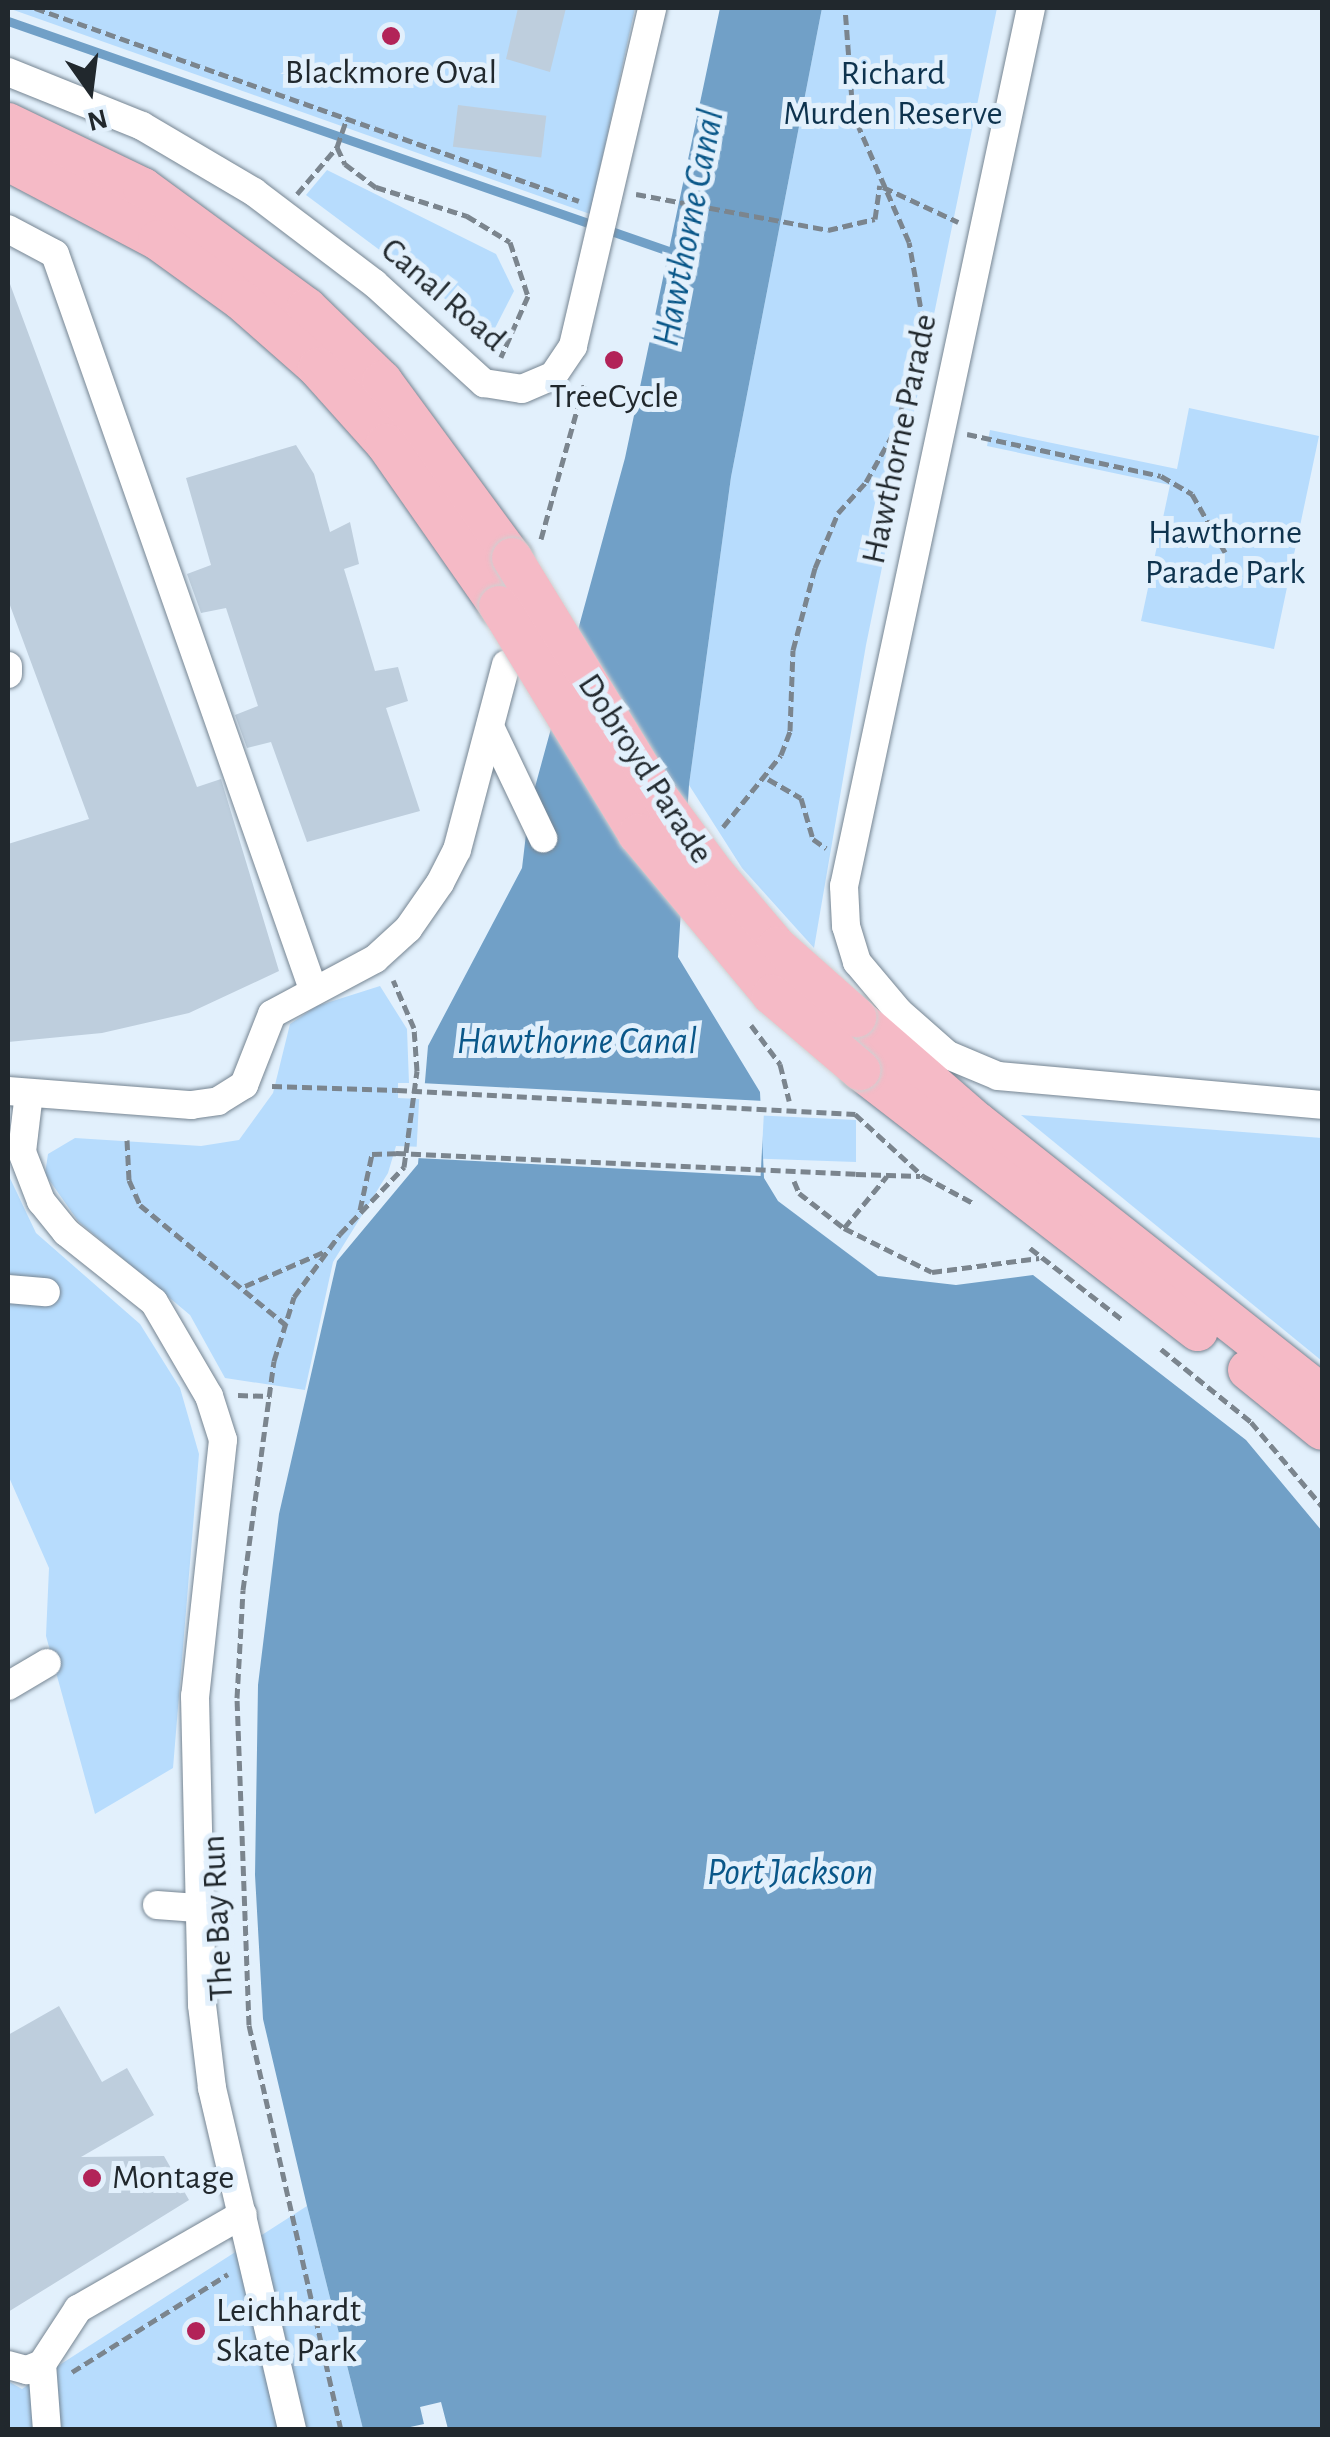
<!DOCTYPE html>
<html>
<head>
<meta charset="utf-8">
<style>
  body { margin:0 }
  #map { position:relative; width:1330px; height:2437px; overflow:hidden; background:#e2f0fc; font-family:"Alegreya Sans",sans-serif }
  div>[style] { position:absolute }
  .green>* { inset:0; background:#b7dcfd }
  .water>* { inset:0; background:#71a0c7 }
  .pier>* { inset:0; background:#e2f0fc; transform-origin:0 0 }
  .stream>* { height:9px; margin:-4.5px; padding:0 4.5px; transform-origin:4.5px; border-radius:4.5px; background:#71a0c7 }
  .building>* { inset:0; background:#becedd; transform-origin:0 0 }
  .path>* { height:5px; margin-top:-2.5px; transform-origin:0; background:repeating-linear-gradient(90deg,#7b858e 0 10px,transparent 0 15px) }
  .roads { filter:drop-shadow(0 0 2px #768592) drop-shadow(0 0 2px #768592) }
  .minor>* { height:28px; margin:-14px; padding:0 14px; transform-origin:14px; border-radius:14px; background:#fff }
  .highway>* { height:40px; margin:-20px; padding:0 20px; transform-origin:20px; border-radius:20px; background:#f5bac6 }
  .path-bridge>* { height:5px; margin-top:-2.5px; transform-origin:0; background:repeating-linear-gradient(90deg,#7b858e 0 10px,transparent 0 15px) }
  .bridges { filter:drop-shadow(0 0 2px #ced0d1) drop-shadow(0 0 2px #ced0d1) }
  .highway-bridge>* { height:40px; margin:-20px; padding:0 20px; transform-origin:20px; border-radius:20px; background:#f5bac6 }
  .dots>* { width:28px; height:28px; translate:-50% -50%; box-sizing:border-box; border:5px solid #e2f0fc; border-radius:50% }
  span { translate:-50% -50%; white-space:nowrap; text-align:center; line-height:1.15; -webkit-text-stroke:10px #e2f0fc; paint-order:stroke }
  .poi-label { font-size:35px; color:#21282d }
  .left { translate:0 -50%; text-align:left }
  .park-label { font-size:35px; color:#0e334e }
  .street-label { font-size:35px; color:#21282d }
  .water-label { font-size:38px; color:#095789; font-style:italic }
  .frame { position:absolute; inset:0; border:10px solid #21282d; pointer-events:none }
  .north { position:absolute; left:40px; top:40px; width:100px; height:100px; -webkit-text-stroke:8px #e2f0fc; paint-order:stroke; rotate:166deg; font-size:28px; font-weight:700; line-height:40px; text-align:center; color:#21282d }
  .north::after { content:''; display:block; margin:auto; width:35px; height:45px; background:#21282d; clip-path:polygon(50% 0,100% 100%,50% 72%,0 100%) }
</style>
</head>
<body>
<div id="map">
  <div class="green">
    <div style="clip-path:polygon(8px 8px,635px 8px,590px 214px)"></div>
    <div style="clip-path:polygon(822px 8px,997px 8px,866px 645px,814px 948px,742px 868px,689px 785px,731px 477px)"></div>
    <div style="clip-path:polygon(327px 170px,496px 254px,514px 291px,492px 334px,306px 195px)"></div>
    <div style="clip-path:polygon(1189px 408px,1319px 436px,1274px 649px,1141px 621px,1170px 485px,987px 446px,990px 430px,1177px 469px)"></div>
    <div style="clip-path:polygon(380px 986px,407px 1029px,409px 1083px,398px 1083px,398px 1098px,856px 1120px,856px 1162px,396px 1146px,388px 1173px,333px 1262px,305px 1390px,225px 1378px,190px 1315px,78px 1221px,45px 1174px,48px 1154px,75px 1138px,201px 1146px,239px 1140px,273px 1093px,290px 1024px,317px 1006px)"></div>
    <div style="clip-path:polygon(1021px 1115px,1322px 1138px,1322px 1361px)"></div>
    <div style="clip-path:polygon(8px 1174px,36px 1233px,140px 1324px,180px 1388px,199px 1454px,173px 1768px,95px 1814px,46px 1636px,49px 1568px,8px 1475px)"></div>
    <div style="clip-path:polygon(307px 2206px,363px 2429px,8px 2430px,8px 2381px,22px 2389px)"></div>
  </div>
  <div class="water">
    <div style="clip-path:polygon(720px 8px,822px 8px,731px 477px,689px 785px,678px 957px,760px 1092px,764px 1178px,778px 1201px,878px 1276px,956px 1285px,1033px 1275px,1246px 1440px,1322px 1531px,1322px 2429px,363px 2429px,307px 2206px,263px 2019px,255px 1875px,258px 1685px,279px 1514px,337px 1261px,418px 1164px,428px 1046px,522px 868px,529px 809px,625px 458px)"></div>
  </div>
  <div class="pier">
    <div style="left:420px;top:1083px;width:345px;height:75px;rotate:3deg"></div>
    <div style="clip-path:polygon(441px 2402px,448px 2429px,401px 2429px,424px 2424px,420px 2407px)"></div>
  </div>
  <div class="stream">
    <div style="left:8px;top:21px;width:708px;rotate:19.2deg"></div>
  </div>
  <div class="building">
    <div style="clip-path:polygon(518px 8px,566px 8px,550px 72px,506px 59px)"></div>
    <div style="left:458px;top:105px;width:89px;height:42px;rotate:7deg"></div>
    <div style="clip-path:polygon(10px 284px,197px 787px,221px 779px,279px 971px,189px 1013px,102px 1033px,8px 1042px,8px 844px,89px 819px,8px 600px)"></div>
    <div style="clip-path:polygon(296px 445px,314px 474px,330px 532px,350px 522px,359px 564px,344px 569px,375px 671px,398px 667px,408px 701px,386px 708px,420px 811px,307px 842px,271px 742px,247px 748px,235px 715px,258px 706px,226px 608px,201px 613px,187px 574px,211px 565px,186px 478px)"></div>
    <div style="clip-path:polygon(59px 2006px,102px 2082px,127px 2068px,154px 2115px,81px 2157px,164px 2156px,189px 2200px,8px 2312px,8px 2035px)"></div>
  </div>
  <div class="path">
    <div style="left:35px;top:8px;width:577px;rotate:19.53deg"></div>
    <div style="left:337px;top:147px;width:19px;rotate:65deg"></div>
    <div style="left:345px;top:164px;width:39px;rotate:37deg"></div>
    <div style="left:376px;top:187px;width:96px;rotate:17.7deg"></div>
    <div style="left:467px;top:216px;width:50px;rotate:31.2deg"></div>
    <div style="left:510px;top:242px;width:57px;rotate:71.6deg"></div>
    <div style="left:528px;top:296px;width:67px;rotate:113.9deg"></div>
    <div style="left:883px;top:187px;width:83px;rotate:25deg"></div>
    <div style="left:297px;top:194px;width:62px;rotate:-49.6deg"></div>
    <div style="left:337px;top:147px;width:31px;rotate:-71deg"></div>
    <div style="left:636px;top:194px;width:195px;rotate:10.6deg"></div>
    <div style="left:828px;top:230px;width:48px;rotate:-13.2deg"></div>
    <div style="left:875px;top:219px;width:34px;rotate:-82deg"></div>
    <div style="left:967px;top:434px;width:198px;rotate:12.2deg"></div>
    <div style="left:1161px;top:476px;width:36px;rotate:30deg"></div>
    <div style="left:1192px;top:494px;width:67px;rotate:60.4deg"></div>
    <div style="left:541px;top:539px;width:164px;rotate:-74.4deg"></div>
    <div style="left:768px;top:779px;width:38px;rotate:30deg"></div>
    <div style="left:801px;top:798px;width:43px;rotate:73.7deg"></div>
    <div style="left:813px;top:839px;width:16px;rotate:35deg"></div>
    <div style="left:723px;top:827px;width:92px;rotate:-51.1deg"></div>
    <div style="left:781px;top:755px;width:26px;rotate:-69deg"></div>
    <div style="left:790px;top:731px;width:81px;rotate:-87.9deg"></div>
    <div style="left:793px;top:650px;width:85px;rotate:-75deg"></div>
    <div style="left:815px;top:568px;width:60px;rotate:-67.3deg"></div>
    <div style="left:838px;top:513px;width:42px;rotate:-47.9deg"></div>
    <div style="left:866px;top:482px;width:63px;rotate:-60.6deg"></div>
    <div style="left:897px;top:427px;width:109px;rotate:-76.2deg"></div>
    <div style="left:923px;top:321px;width:80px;rotate:-100deg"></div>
    <div style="left:909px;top:242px;width:140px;rotate:-113.6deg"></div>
    <div style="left:853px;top:114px;width:106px;rotate:-94.3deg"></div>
    <div style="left:751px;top:1025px;width:49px;rotate:53.4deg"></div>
    <div style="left:780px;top:1064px;width:38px;rotate:76deg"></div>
    <div style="left:272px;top:1086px;width:125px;rotate:1.8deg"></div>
    <div style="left:855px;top:1114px;width:92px;rotate:42.4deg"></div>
    <div style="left:923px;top:1176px;width:59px;rotate:28.3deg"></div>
    <div style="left:127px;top:1140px;width:40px;rotate:87.1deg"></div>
    <div style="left:129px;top:1180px;width:27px;rotate:66deg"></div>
    <div style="left:140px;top:1205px;width:189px;rotate:39.4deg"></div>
    <div style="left:856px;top:1174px;width:64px;rotate:1.8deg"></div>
    <div style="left:794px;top:1181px;width:13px;rotate:67deg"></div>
    <div style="left:799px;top:1193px;width:57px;rotate:37.9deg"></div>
    <div style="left:844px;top:1228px;width:98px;rotate:26.6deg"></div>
    <div style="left:932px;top:1272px;width:108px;rotate:-7.5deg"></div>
    <div style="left:360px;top:1210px;width:57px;rotate:-77.9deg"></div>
    <div style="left:372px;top:1154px;width:24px;rotate:-2deg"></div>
    <div style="left:844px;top:1228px;width:67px;rotate:-50.4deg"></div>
    <div style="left:1030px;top:1248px;width:119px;rotate:37.8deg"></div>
    <div style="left:245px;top:1286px;width:88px;rotate:-23.4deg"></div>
    <div style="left:1161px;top:1349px;width:116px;rotate:39deg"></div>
    <div style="left:1251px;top:1422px;width:110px;rotate:49.8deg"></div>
    <div style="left:238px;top:1395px;width:32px;rotate:2deg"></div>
    <div style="left:72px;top:2372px;width:184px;rotate:-32.1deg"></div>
    <div style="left:341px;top:2430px;width:415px;rotate:-102.8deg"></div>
    <div style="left:249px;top:2025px;width:327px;rotate:-92.1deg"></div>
    <div style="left:237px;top:1698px;width:108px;rotate:-86.8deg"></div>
    <div style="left:243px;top:1590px;width:231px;rotate:-82.3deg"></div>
    <div style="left:274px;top:1361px;width:67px;rotate:-72.6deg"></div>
    <div style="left:294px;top:1297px;width:78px;rotate:-53.9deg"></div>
    <div style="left:340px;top:1234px;width:93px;rotate:-46.3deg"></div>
    <div style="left:404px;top:1167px;width:97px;rotate:-82.3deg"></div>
    <div style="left:417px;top:1071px;width:43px;rotate:-94deg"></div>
    <div style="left:414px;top:1028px;width:52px;rotate:-113.6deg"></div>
  </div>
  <div class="roads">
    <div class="minor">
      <div style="left:1031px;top:8px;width:898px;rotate:102.02deg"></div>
      <div style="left:844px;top:886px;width:40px;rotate:87.1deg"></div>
      <div style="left:846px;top:926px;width:38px;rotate:73deg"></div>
      <div style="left:857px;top:962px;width:65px;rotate:50deg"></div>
      <div style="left:899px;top:1012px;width:65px;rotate:41.3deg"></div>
      <div style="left:948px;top:1055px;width:54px;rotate:22.8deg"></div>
      <div style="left:998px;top:1076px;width:325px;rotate:5.1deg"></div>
      <div style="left:8px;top:72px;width:144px;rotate:21.9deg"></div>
      <div style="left:142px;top:126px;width:130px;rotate:30.5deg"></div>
      <div style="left:254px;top:192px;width:151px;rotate:37.2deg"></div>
      <div style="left:374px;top:283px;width:149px;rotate:42.3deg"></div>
      <div style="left:484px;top:383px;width:38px;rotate:9deg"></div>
      <div style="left:522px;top:389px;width:34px;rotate:-23deg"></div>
      <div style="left:553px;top:376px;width:36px;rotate:-56deg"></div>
      <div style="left:573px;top:346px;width:347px;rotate:-76.8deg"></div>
      <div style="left:8px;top:229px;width:53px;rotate:28deg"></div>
      <div style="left:55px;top:254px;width:779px;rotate:70.66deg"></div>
      <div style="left:8px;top:666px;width:8px;rotate:90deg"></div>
      <div style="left:492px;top:731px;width:119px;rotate:64.5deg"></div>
      <div style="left:8px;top:1091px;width:184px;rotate:4.4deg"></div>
      <div style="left:191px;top:1105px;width:27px;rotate:-8deg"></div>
      <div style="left:218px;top:1101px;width:31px;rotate:-32deg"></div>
      <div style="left:244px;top:1085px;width:76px;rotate:-68.5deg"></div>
      <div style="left:272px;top:1014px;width:117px;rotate:-28.1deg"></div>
      <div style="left:375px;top:959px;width:45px;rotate:-42.3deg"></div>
      <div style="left:408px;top:929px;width:56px;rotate:-55.2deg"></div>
      <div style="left:440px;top:883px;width:37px;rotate:-63deg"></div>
      <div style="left:457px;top:850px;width:192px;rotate:-75.2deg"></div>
      <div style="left:29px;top:1093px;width:59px;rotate:96.8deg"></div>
      <div style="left:22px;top:1152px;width:53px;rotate:68.8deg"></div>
      <div style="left:41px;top:1201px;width:40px;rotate:51deg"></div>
      <div style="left:66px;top:1232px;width:112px;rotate:38.5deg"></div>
      <div style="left:154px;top:1302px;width:109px;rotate:59.7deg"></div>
      <div style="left:209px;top:1396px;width:46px;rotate:72.3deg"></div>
      <div style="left:223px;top:1440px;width:258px;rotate:96.2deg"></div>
      <div style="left:195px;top:1696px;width:309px;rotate:88.7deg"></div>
      <div style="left:202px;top:2005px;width:84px;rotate:83.1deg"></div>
      <div style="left:212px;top:2088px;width:351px;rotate:76.8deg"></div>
      <div style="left:8px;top:1289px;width:38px;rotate:5deg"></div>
      <div style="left:8px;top:1686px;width:45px;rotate:-30.5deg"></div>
      <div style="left:157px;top:1905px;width:40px;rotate:4.3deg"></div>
      <div style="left:42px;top:2364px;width:66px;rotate:-56.8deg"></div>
      <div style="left:78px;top:2309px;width:190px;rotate:-29.9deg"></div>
      <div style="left:42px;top:2364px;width:66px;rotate:85.7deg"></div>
      <div style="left:8px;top:2365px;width:20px;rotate:15deg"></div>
      <div style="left:27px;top:2370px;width:16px;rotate:-22deg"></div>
    </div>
    <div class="highway">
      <div style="left:8px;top:123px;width:150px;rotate:25.7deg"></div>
      <div style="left:143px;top:188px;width:203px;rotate:36.2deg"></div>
      <div style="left:307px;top:308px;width:105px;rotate:44.2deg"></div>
      <div style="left:382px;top:381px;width:220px;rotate:53.7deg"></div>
      <div style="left:8px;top:161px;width:170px;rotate:27.8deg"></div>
      <div style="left:158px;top:240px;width:102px;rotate:35.9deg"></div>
      <div style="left:241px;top:300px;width:103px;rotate:41.4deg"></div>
      <div style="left:318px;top:368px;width:102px;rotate:48.2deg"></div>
      <div style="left:386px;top:444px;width:198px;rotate:55.1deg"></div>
      <div style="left:856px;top:1017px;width:160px;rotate:41deg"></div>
      <div style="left:977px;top:1122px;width:439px;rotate:38.3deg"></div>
      <div style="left:860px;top:1070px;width:427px;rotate:37.7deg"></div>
      <div style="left:1248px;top:1370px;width:95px;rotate:39deg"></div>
    </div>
  </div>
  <div class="path-bridge">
    <div style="left:397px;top:1090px;width:459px;rotate:3deg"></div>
    <div style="left:396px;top:1153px;width:460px;rotate:2.6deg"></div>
  </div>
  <div class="bridges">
    <div class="highway-bridge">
      <div style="left:512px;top:558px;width:280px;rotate:58.6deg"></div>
      <div style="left:658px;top:797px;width:96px;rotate:53.5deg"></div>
      <div style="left:715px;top:874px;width:96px;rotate:49.7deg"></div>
      <div style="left:777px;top:947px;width:106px;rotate:41.5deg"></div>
      <div style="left:499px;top:606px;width:267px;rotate:58.6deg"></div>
      <div style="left:638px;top:834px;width:209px;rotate:50.2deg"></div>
      <div style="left:772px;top:995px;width:116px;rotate:40.4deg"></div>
    </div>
  </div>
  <div class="dots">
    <div style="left:391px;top:36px;background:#b22358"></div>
    <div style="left:614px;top:360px;background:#b22358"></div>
    <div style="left:92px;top:2178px;background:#b22358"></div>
    <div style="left:196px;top:2331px;background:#b22358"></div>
  </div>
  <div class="poi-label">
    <span style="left:391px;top:73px">Blackmore Oval</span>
    <span style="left:614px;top:397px">TreeCycle</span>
    <span class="left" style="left:112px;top:2178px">Montage</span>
    <span class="left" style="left:216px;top:2331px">Leichhardt<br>Skate Park</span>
  </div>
  <div class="park-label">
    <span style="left:893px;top:94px">Richard<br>Murden Reserve</span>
    <span style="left:1225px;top:553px">Hawthorne<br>Parade Park</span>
  </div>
  <div class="street-label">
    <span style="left:443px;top:295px;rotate:41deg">Canal Road</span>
    <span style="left:900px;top:439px;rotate:-78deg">Hawthorne Parade</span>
    <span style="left:645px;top:769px;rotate:57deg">Dobroyd Parade</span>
    <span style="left:218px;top:1918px;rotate:-93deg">The Bay Run</span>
  </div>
  <div class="water-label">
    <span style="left:690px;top:228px;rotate:-79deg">Hawthorne Canal</span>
    <span style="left:577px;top:1043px">Hawthorne Canal</span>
    <span style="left:790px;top:1874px">Port Jackson</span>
  </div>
  <div class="frame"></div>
  <div class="north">N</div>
</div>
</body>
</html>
